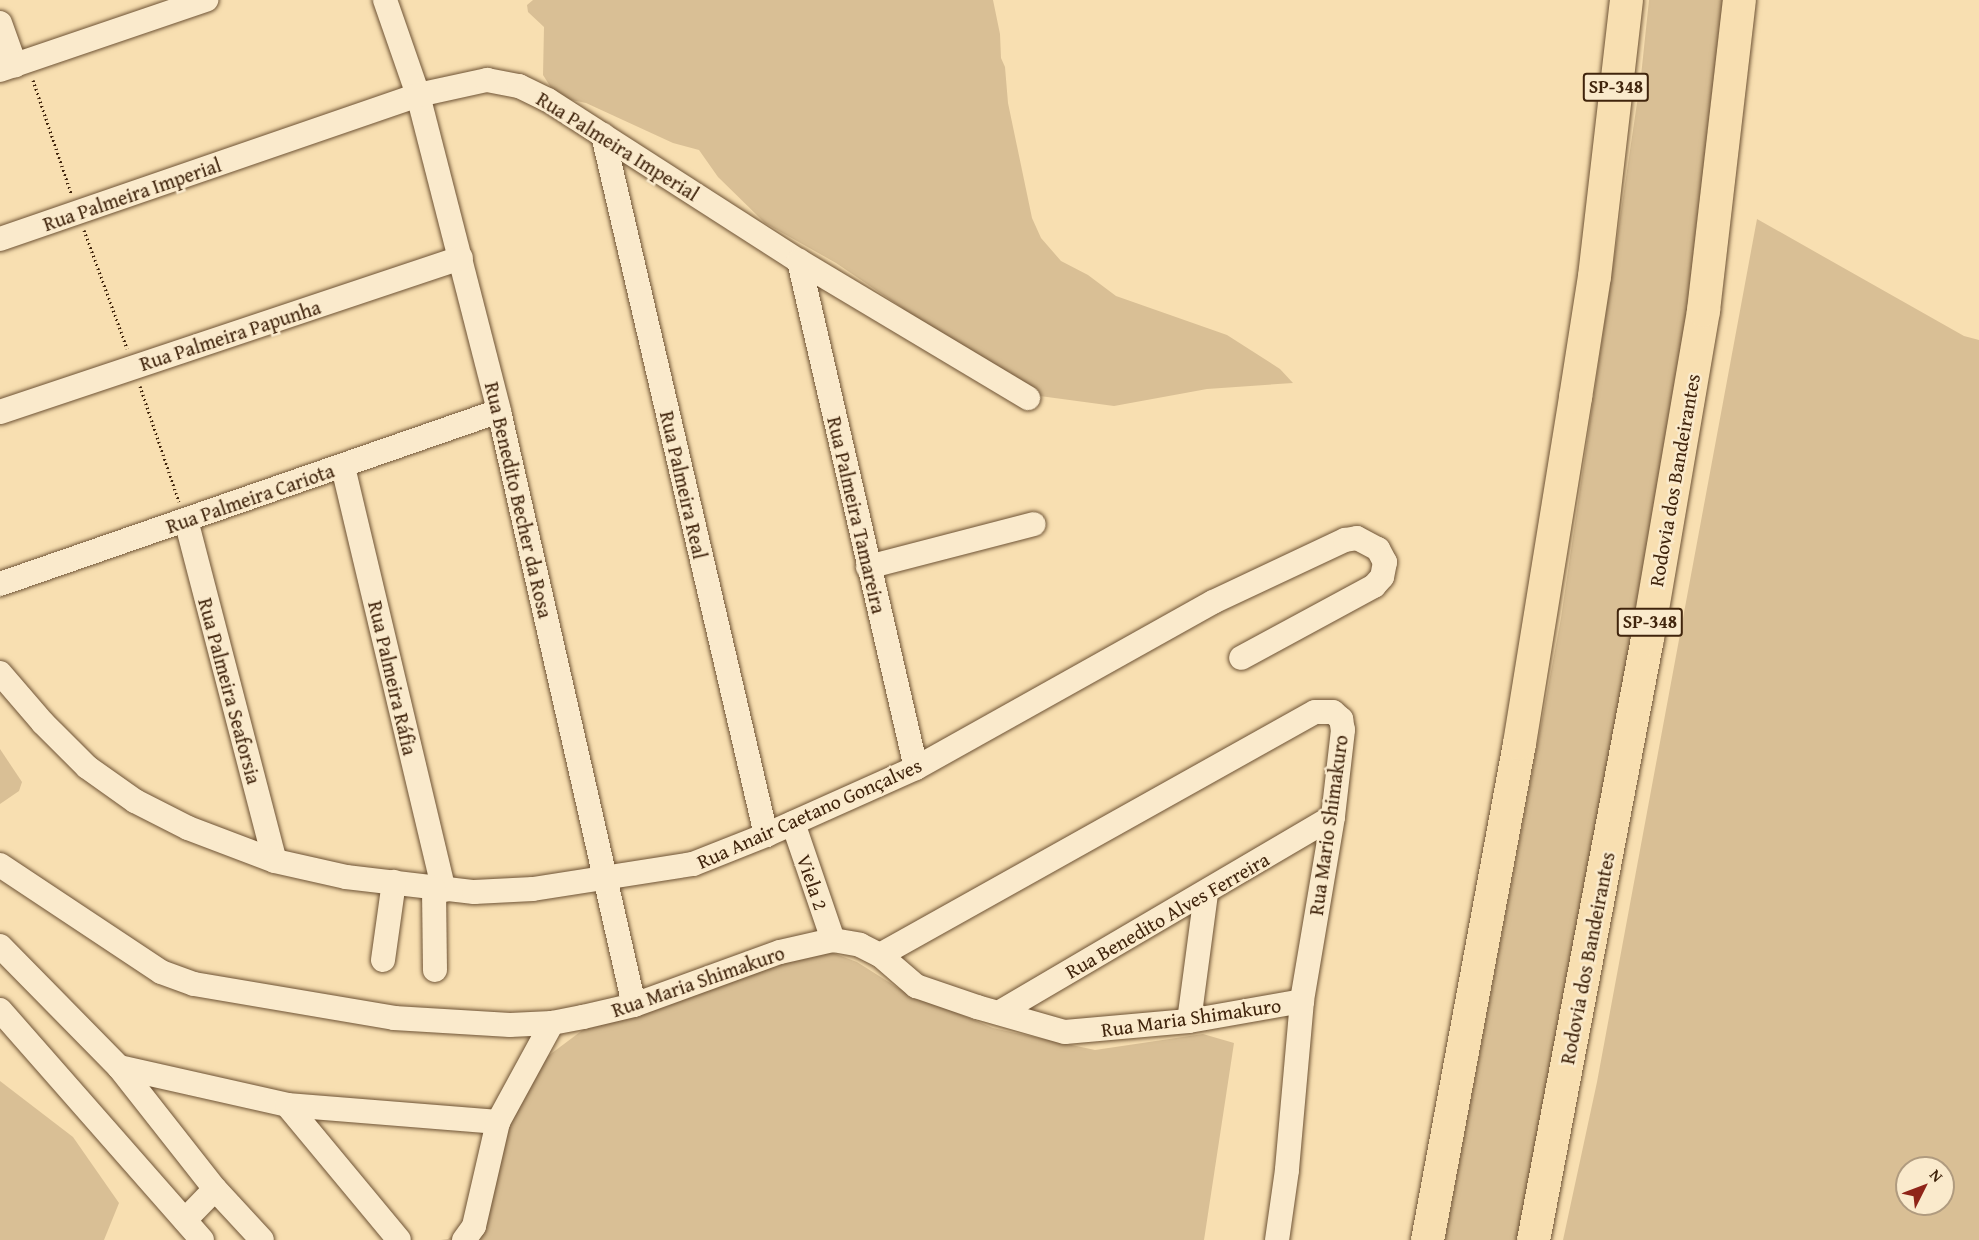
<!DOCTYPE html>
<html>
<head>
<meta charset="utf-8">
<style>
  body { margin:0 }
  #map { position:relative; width:1979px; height:1240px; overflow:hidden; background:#f8dfb1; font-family:"Gentium Book Plus",serif }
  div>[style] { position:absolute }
  .green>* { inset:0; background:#d9bf95 }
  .path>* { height:3px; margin-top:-1.5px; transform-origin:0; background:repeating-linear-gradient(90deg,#40240c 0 1.5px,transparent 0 4.5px) }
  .roads { filter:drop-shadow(0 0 2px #6e5335) drop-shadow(0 0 2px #6e5335) }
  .minor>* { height:24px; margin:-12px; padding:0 12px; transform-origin:12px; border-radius:12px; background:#faeacc }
  .highway>* { height:33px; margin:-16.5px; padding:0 16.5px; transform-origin:16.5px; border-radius:16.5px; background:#f8dfb1 }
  span { translate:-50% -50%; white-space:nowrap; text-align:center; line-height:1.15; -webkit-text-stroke:5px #faeacc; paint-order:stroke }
  .shield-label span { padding:2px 4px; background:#faeacc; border:2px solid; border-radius:4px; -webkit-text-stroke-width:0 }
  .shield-label { font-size:18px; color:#40240c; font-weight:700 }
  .street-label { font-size:20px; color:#40240c }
  .north { position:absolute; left:1895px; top:1156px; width:60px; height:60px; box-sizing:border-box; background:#faeacc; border:2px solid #b09b7f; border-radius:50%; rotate:48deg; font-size:16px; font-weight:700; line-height:24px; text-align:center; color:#40240c }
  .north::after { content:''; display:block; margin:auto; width:21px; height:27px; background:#8f2418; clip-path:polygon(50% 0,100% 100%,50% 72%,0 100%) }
</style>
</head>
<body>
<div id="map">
  <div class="green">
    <div style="clip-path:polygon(533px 0,993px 0,1000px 34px,1001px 58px,1005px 67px,1008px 103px,1032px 218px,1041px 238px,1061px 261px,1088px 275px,1116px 296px,1227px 335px,1280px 369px,1293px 383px,1207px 389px,1114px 406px,1025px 394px,967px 367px,901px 307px,836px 263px,765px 223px,718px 177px,699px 150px,673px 143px,586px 103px,557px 97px,543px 75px,544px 27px,528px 12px,527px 5px)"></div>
    <div style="clip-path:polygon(1649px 0,1726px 0,1697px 269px,1568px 1005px,1519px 1240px,1445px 1240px,1561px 618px,1641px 76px)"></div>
    <div style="clip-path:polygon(evenodd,1757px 219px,1964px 336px,1979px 340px,1979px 1240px,1563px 1240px,1597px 1082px,1757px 219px,1907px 1168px,1943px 1168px,1943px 1204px,1907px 1204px,1907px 1168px)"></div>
    <div style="clip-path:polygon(0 749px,22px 782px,19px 791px,0 804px)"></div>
    <div style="clip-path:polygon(825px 950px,857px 962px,898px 988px,993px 1028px,1095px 1050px,1203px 1034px,1234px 1043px,1204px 1240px,441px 1240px,448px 1239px,467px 1224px,514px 1073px,548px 1056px,596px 1020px)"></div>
    <div style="clip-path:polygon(0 1081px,73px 1137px,119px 1203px,104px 1240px,0 1240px)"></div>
  </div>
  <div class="path">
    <div style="left:33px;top:80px;width:119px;rotate:71.4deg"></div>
    <div style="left:84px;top:230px;width:126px;rotate:70deg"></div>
    <div style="left:140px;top:386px;width:122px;rotate:71.4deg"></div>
  </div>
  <div class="roads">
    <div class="minor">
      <div style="left:385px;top:0;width:101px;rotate:70.8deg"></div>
      <div style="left:418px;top:95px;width:326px;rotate:75.6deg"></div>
      <div style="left:499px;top:411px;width:609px;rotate:77.2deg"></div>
      <div style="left:0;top:23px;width:45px;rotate:70.3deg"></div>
      <div style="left:0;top:70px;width:218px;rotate:-18.8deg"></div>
      <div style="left:603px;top:135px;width:719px;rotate:76.89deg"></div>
      <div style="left:0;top:239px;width:442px;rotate:-19deg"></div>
      <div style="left:418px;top:95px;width:71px;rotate:-12.3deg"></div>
      <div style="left:487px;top:80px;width:33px;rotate:11deg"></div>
      <div style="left:519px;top:86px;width:32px;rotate:26deg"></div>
      <div style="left:548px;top:100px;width:298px;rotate:32.7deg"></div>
      <div style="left:799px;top:261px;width:267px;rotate:30.9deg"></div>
      <div style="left:799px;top:261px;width:520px;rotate:77.01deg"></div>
      <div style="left:0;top:412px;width:486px;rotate:-18.5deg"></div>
      <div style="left:343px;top:467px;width:435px;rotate:76.6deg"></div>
      <div style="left:186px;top:520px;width:352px;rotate:75.4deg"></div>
      <div style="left:868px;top:567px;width:171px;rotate:-14.5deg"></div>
      <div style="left:0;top:584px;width:528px;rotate:-19.12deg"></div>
      <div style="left:0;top:673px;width:66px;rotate:49.3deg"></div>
      <div style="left:43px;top:723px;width:62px;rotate:45deg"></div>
      <div style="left:87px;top:767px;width:59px;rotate:35.3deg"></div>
      <div style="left:135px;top:801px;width:59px;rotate:27deg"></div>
      <div style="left:188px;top:828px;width:93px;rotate:20.8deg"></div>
      <div style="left:275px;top:861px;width:73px;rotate:12.7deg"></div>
      <div style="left:346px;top:877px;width:129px;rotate:6.7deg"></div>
      <div style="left:474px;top:892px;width:59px;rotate:-2.9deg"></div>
      <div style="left:533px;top:889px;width:162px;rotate:-8.9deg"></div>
      <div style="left:693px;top:864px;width:79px;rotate:-21.7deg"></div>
      <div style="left:766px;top:835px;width:164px;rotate:-24.1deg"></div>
      <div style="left:916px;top:768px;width:340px;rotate:-29.2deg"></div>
      <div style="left:1213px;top:602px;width:146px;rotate:-25.2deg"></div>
      <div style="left:1345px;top:540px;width:12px;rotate:-9deg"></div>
      <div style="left:1357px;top:538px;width:24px;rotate:28deg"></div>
      <div style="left:1378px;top:549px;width:15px;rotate:62deg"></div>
      <div style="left:1385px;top:562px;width:15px;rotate:101deg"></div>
      <div style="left:1382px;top:577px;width:12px;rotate:132deg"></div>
      <div style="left:1374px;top:586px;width:151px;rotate:151.6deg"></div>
      <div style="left:793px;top:823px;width:124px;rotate:71.1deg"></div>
      <div style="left:0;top:865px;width:193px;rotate:33.6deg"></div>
      <div style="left:161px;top:972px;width:35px;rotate:20deg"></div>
      <div style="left:194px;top:984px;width:203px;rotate:9.6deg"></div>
      <div style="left:394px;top:1018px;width:116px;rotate:3.5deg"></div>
      <div style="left:510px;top:1025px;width:42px;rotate:-2.7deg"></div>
      <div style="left:552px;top:1023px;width:32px;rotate:-11deg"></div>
      <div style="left:583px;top:1017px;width:52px;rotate:-13.2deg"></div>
      <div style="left:634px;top:1005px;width:155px;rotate:-20deg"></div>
      <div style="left:780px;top:952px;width:54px;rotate:-12.8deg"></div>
      <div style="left:833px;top:940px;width:27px;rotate:10deg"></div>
      <div style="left:860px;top:945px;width:22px;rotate:27deg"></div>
      <div style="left:880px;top:955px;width:48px;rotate:40.7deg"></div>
      <div style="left:916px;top:986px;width:65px;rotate:19deg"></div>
      <div style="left:977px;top:1007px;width:91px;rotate:15.9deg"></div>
      <div style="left:1065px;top:1032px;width:124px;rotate:-5.1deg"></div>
      <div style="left:1189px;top:1021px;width:115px;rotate:-10deg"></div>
      <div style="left:434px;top:889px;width:81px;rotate:89.3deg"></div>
      <div style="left:0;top:946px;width:170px;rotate:45.5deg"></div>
      <div style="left:119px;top:1067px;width:155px;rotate:51.8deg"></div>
      <div style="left:215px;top:1189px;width:69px;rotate:47.3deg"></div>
      <div style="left:880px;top:955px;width:498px;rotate:-29.2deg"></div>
      <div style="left:1315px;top:712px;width:18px"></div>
      <div style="left:1333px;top:712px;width:11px;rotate:41deg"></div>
      <div style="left:1341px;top:719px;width:11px;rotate:80deg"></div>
      <div style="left:1343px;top:730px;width:88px;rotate:96.6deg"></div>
      <div style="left:1333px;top:817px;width:187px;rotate:99.6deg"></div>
      <div style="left:1302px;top:1001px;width:170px;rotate:95.1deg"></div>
      <div style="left:1287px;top:1170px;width:71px;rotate:98.1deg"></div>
      <div style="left:383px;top:960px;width:79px;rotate:-82deg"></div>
      <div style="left:0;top:1010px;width:306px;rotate:48.7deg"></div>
      <div style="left:1000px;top:1012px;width:386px;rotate:-30.4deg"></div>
      <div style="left:1189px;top:1021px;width:129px;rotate:-82.4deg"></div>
      <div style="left:119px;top:1067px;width:172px;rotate:12.7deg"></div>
      <div style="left:287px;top:1105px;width:212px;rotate:4.6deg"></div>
      <div style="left:498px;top:1122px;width:113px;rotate:-61.4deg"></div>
      <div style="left:287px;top:1105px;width:175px;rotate:50.3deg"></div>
      <div style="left:185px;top:1220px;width:43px;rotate:-45.9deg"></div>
      <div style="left:464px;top:1240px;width:17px;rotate:-54deg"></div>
      <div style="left:474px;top:1226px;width:107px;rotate:-77deg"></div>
    </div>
    <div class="highway">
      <div style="left:1427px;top:1240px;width:505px;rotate:-79.51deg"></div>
      <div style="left:1519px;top:743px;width:351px;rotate:-80.8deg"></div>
      <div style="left:1575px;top:397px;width:122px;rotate:-81.1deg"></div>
      <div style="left:1594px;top:276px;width:278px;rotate:-83.4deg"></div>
      <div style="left:1533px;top:1240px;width:613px;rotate:-79.28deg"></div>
      <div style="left:1647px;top:638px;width:333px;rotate:-80.3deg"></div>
      <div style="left:1703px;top:310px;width:312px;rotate:-83.4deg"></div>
    </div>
  </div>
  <div class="shield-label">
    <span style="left:1616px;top:87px">SP-348</span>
    <span style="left:1650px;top:622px">SP-348</span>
  </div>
  <div class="street-label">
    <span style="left:618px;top:146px;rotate:32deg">Rua Palmeira Imperial</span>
    <span style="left:132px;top:194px;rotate:-19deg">Rua Palmeira Imperial</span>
    <span style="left:230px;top:335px;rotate:-18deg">Rua Palmeira Papunha</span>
    <span style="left:1674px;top:480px;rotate:-80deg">Rodovia dos Bandeirantes</span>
    <span style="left:684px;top:485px;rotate:77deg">Rua Palmeira Real</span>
    <span style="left:250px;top:498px;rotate:-19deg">Rua Palmeira Cariota</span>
    <span style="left:519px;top:500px;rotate:77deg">Rua Benedito Becher da Rosa</span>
    <span style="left:857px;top:515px;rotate:77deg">Rua Palmeira Tamareira</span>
    <span style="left:393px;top:678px;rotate:77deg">Rua Palmeira Ráfia</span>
    <span style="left:230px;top:691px;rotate:75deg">Rua Palmeira Seaforsia</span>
    <span style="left:809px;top:813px;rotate:-24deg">Rua Anair Caetano Gonçalves</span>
    <span style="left:1328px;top:825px;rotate:-82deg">Rua Mario Shimakuro</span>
    <span style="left:813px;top:882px;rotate:71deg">Viela 2</span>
    <span style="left:1167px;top:915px;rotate:-30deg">Rua Benedito Alves Ferreira</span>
    <span style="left:1587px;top:958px;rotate:-79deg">Rodovia dos Bandeirantes</span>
    <span style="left:698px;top:981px;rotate:-19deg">Rua Maria Shimakuro</span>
    <span style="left:1191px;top:1017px;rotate:-8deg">Rua Maria Shimakuro</span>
  </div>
  <div class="north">N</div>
</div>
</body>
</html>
